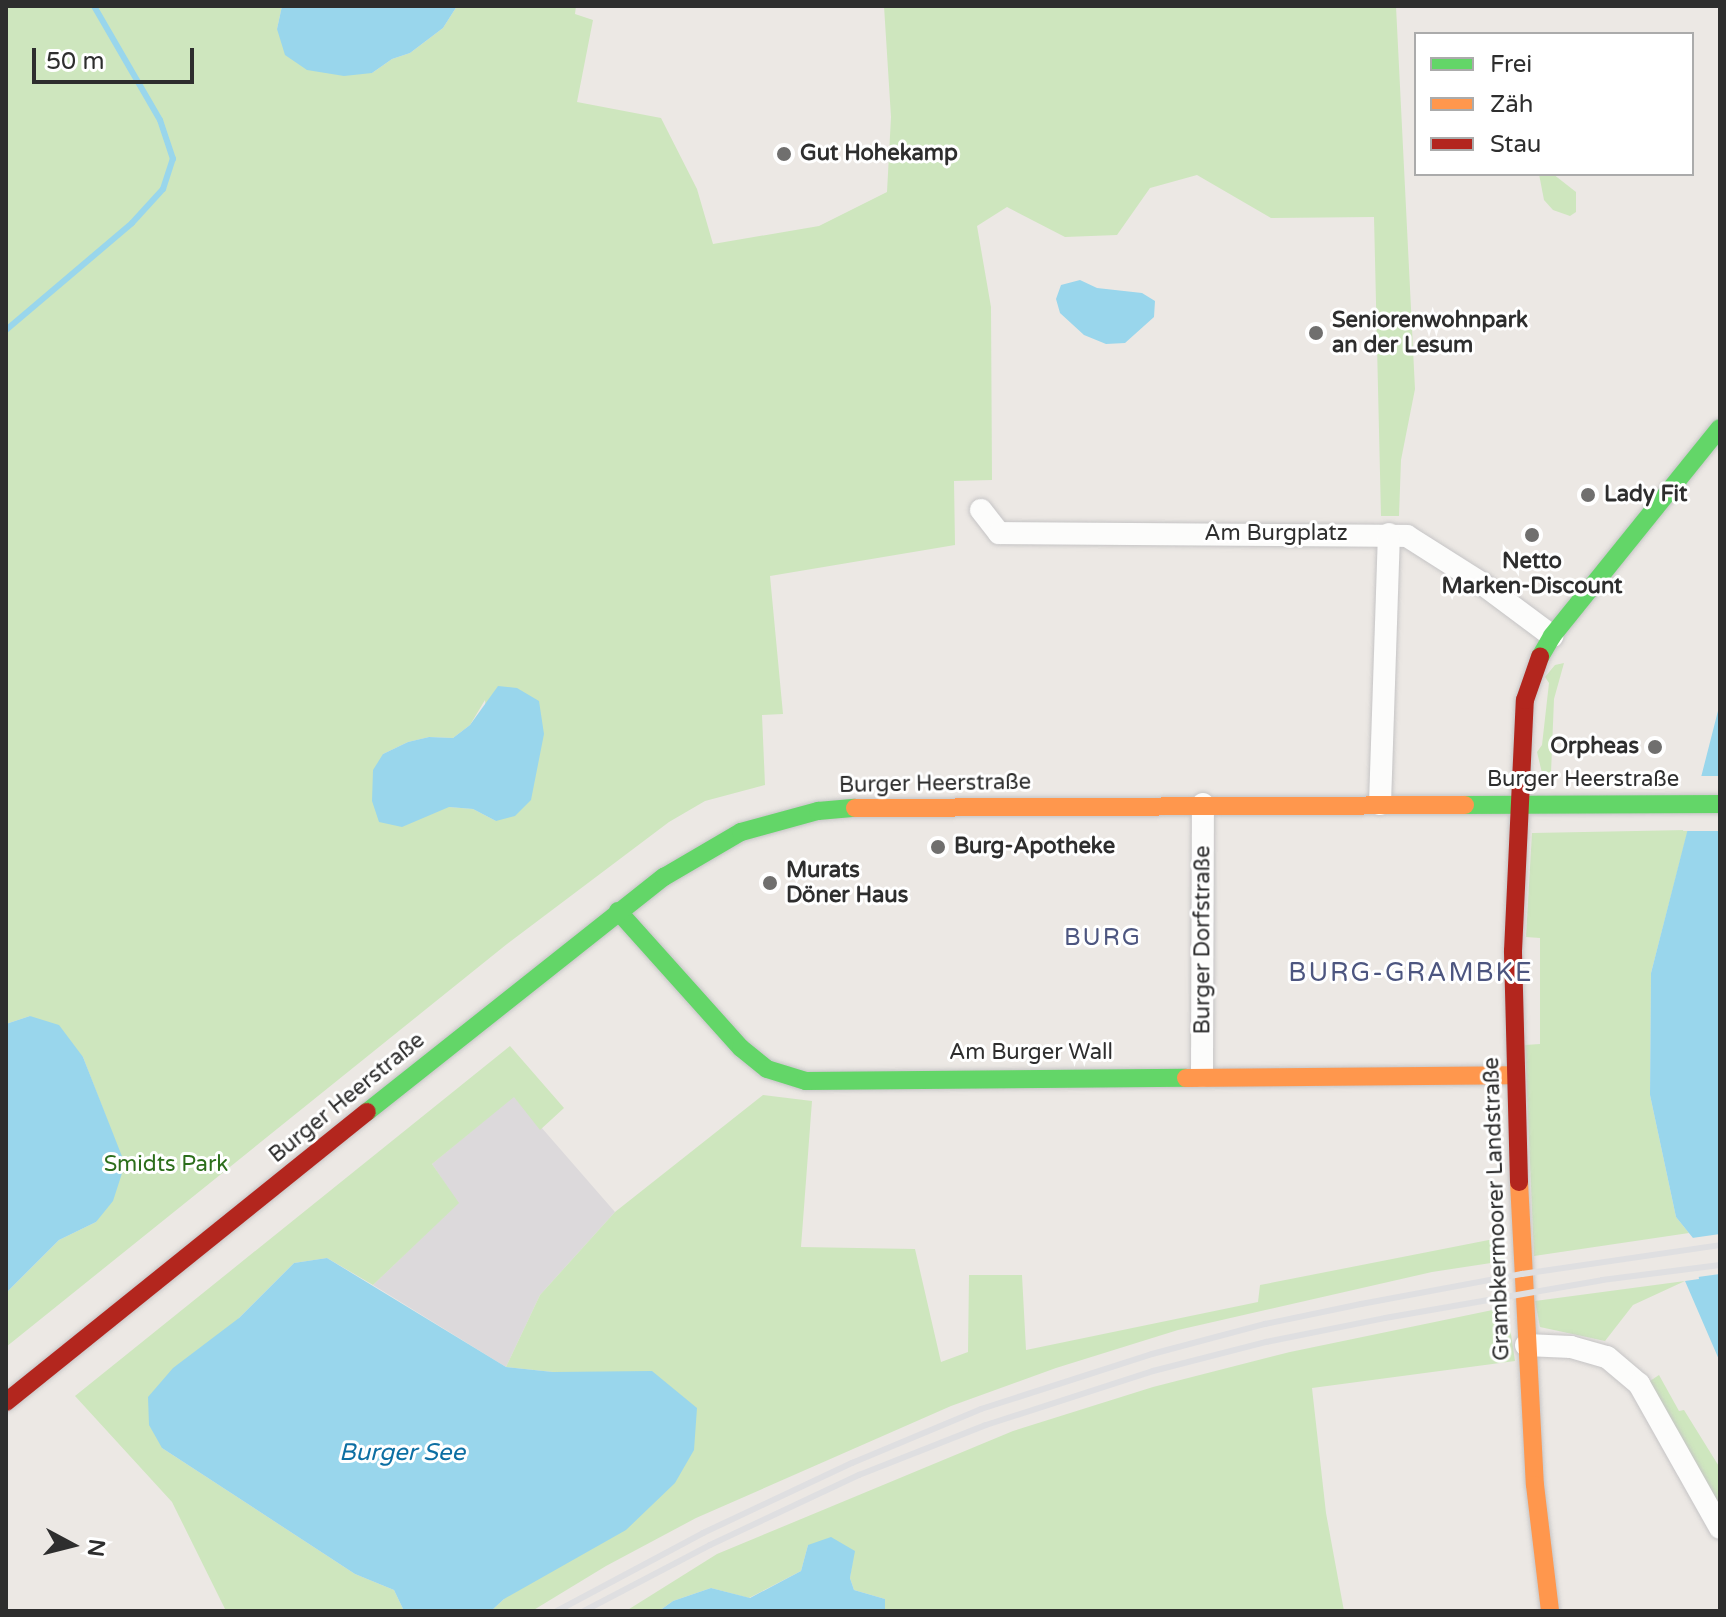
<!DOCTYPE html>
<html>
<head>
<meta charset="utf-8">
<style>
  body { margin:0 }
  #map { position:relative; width:1726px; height:1617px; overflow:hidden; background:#ece8e4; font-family:"Varela Round",sans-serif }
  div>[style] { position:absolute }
  .industrial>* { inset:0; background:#dcd9db }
  .green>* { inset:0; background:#cee6be }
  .water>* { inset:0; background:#99d6ec }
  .pier>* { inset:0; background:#ece8e4 }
  .stream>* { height:6px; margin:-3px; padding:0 3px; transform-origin:3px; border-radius:3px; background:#99d6ec }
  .roads { filter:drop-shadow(0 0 2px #c5c4c5) drop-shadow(0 0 2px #c5c4c5) }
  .street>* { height:22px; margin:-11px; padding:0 11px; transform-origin:11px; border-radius:11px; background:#fcfcfb }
  .fast>* { height:18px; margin:-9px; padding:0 9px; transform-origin:9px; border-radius:9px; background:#63d668 }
  .slow>* { height:18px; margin:-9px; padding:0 9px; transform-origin:9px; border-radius:9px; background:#ff974d }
  .jam>* { height:18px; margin:-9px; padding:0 9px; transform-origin:9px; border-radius:9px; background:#b3261e }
  .rail>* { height:6px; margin:-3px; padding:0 3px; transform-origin:3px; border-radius:3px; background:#dfdfe1 }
  .dots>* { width:22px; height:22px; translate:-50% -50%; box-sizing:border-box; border:4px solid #fff; border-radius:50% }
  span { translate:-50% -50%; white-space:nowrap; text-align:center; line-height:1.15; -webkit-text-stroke:6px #fff; paint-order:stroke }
  .poi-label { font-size:22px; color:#2e2e2e; font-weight:700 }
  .left { translate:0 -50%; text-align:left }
  .right { translate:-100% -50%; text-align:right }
  .street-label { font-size:22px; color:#2e2e2e }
  .park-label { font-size:22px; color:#2c6e1b }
  .neighbourhood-label { font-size:24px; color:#4d5680; letter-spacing:2px }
  .water-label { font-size:24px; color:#0d6fa3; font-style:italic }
  .quarter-label { font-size:26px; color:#4d5680; letter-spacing:2px }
  .frame { position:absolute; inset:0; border:8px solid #2e2e2e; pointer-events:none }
  .legend { position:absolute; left:1414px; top:32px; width:280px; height:144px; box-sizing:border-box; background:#fff; border:2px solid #ababab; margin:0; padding:10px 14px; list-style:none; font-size:24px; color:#2e2e2e }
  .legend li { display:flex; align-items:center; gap:16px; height:40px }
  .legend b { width:40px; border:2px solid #ababab }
  .north { position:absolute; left:32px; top:1505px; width:80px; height:80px; -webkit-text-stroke:6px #fff; paint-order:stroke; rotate:97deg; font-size:22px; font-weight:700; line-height:32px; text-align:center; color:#2e2e2e }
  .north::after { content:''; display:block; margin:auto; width:28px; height:36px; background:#2e2e2e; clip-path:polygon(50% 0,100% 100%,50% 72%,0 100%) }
  .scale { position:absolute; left:32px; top:48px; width:162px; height:36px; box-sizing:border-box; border:4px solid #2e2e2e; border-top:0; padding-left:10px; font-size:24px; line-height:28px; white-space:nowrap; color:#2e2e2e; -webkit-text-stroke:6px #fff; paint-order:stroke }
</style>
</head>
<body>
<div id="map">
  <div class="industrial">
    <div style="clip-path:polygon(514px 1096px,615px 1212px,540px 1295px,506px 1367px,373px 1285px,458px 1203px,432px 1164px)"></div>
  </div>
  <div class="green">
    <div style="clip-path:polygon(evenodd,6px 6px,282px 6px,277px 29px,372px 73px,392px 59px,410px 53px,443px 28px,457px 6px,576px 6px,575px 14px,593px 20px,577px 102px,661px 118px,697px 189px,713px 244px,819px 226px,887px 192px,891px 117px,884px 6px,1396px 6px,1415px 389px,1401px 460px,1399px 516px,1381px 516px,1374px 217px,1271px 218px,1197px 175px,1150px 188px,1117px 235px,1065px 237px,1007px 207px,977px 226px,991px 307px,992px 480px,954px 481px,955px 545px,770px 576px,783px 714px,762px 715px,765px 785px,705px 801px,669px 822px,507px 944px,6px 1347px,6px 1293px,59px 1240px,96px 1222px,124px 1164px,83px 1057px,30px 1016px,6px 1024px,6px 6px,485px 700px,496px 821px,473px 809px,449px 807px,383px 754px,408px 742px,429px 737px,453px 738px,470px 725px,485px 700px)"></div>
    <div style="clip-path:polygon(1539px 174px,1553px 174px,1576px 192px,1576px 212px,1570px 216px,1553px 210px,1544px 200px)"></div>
    <div style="clip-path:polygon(1564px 663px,1554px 699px,1551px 773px,1542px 773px,1537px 752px,1542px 745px,1549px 683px,1545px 677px,1555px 665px)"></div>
    <div style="clip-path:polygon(1688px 830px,1651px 973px,1650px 1095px,1676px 1217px,1689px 1233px,1534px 1256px,1525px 1045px,1540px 1044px,1540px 938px,1526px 937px,1532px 833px)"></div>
    <div style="clip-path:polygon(510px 1046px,564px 1108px,540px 1130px,514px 1097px,432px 1164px,459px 1203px,373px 1285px,327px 1258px,294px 1263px,239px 1318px,162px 1448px,355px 1574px,394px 1590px,404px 1611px,226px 1611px,172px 1502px,75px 1396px)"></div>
    <div style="clip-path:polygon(763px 1095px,812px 1101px,801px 1247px,915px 1249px,941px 1362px,968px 1352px,969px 1275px,1022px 1275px,1026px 1350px,1258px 1302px,1260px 1285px,1504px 1237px,1504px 1261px,1432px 1272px,1178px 1330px,1056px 1368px,951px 1406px,696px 1518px,606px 1566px,532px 1611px,491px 1611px,504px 1599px,553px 1372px,506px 1367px,540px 1295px,615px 1212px)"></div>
    <div style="clip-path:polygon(1685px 1281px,1633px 1305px,1605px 1341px,1540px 1327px,1535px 1301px)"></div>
    <div style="clip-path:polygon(1507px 1307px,1515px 1361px,1312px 1388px,1326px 1513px,1344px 1611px,885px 1611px,885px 1599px,854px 1590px,850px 1578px,854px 1551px,808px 1545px,801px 1571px,749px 1598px,711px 1588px,673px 1601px,659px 1611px,626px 1611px,717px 1554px,1013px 1431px,1153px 1387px,1290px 1352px)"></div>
    <div style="clip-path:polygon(1659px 1375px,1679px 1411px,1684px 1410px,1720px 1468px,1720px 1511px,1647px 1383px)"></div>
  </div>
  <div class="water">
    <div style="clip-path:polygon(282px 6px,457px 6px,443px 28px,410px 53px,392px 59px,372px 73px,344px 76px,307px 70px,285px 55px,277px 29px)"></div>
    <div style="clip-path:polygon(1080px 280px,1097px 288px,1142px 293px,1155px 301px,1154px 317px,1125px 343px,1106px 344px,1084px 335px,1060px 313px,1056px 299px,1061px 285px)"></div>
    <div style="clip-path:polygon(498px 686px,517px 688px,539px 701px,544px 734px,531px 800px,515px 816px,496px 821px,473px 809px,449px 807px,402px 827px,379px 822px,372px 801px,373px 770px,383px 754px,408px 742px,429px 737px,453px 738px,470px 725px)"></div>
    <div style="clip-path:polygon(1720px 703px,1720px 1362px,1685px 1281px,1699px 1279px,1693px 1238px,1676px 1217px,1650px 1095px,1651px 973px)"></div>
    <div style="clip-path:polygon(30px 1016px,59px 1025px,83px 1057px,125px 1164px,113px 1201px,96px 1222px,59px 1240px,6px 1293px,6px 1024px)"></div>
    <div style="clip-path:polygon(327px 1258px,506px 1367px,553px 1372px,652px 1371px,697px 1408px,694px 1450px,675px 1483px,626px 1530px,504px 1599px,491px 1611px,404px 1611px,394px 1590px,355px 1574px,162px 1448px,149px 1425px,148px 1397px,173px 1368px,239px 1318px,294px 1263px)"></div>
    <div style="clip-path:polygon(831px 1537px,855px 1551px,850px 1578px,854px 1590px,885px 1599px,885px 1611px,659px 1611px,673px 1601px,711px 1588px,750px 1598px,801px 1571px,808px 1545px)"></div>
  </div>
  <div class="pier">
    <div style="clip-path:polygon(1698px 776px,1720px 776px,1720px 831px,1683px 831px)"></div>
    <div style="clip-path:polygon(1720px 1234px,1720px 1274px,1698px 1277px,1692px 1238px)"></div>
  </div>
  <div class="stream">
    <div style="left:6px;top:330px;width:165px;rotate:-40.3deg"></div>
    <div style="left:132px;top:223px;width:46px;rotate:-47.6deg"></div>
    <div style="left:163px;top:189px;width:32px;rotate:-72deg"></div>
    <div style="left:173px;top:159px;width:41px;rotate:-108.4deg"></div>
    <div style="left:160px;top:120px;width:132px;rotate:-120.1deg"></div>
  </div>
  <div class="roads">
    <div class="street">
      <div style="left:981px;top:510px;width:29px;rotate:52deg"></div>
      <div style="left:999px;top:533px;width:408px;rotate:0.4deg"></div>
      <div style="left:1407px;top:536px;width:88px;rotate:32.4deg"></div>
      <div style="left:1481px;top:583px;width:89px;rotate:36.7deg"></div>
      <div style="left:1380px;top:804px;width:270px;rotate:-88.1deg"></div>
      <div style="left:1202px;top:1076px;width:272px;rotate:-89.8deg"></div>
      <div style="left:1526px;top:1345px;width:45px;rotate:2.5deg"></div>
      <div style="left:1571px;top:1347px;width:37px;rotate:16deg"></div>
      <div style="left:1607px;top:1357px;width:42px;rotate:40.2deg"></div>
      <div style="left:1639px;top:1384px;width:165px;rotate:60.6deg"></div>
    </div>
    <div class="fast">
      <div style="left:1540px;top:657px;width:24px;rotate:-60deg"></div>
      <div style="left:1552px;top:636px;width:267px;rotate:-51.1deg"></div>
      <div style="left:1465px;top:805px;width:255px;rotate:-0.2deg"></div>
      <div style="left:618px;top:911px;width:184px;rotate:48.1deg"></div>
      <div style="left:741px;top:1048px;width:33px;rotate:39deg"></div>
      <div style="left:767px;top:1069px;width:41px;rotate:17.1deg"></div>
      <div style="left:806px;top:1081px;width:380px;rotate:-0.5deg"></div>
      <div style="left:367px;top:1112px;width:379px;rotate:-38.4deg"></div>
      <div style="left:664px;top:877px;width:89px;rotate:-30.3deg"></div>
      <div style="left:741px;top:832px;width:80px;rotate:-15.3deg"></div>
      <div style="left:818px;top:811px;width:37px;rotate:-5deg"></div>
    </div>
    <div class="slow">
      <div style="left:855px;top:808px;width:610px;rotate:-0.28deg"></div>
      <div style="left:1186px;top:1078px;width:328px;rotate:-0.5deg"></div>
      <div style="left:1519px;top:1182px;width:303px;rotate:87deg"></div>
      <div style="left:1535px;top:1485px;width:127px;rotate:83.2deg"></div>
    </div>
    <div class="jam">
      <div style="left:1519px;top:1182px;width:231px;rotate:-91.5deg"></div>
      <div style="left:1513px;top:951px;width:251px;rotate:-87.3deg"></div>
      <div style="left:1525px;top:700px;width:46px;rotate:-70.8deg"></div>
      <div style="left:6px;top:1402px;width:463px;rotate:-38.8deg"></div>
    </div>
  </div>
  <div class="rail">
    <div style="left:557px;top:1611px;width:166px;rotate:-28.1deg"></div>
    <div style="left:703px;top:1533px;width:165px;rotate:-25.2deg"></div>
    <div style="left:852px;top:1463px;width:140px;rotate:-22.7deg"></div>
    <div style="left:981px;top:1409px;width:180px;rotate:-17.8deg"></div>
    <div style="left:1152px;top:1354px;width:117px;rotate:-14.9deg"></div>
    <div style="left:1265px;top:1324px;width:98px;rotate:-11.8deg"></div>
    <div style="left:1361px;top:1304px;width:164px;rotate:-10.6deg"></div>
    <div style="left:1522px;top:1274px;width:200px;rotate:-8.3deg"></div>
    <div style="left:584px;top:1611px;width:142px;rotate:-27.6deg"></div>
    <div style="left:710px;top:1545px;width:165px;rotate:-25.2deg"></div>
    <div style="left:859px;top:1475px;width:136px;rotate:-21.5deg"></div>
    <div style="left:986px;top:1425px;width:176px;rotate:-17.9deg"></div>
    <div style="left:1153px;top:1371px;width:117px;rotate:-14.4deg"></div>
    <div style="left:1266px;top:1342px;width:121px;rotate:-11.4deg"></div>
    <div style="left:1385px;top:1318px;width:220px;rotate:-9.9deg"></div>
    <div style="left:1602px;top:1280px;width:119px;rotate:-7.2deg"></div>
  </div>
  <div class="dots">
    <div style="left:784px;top:154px;background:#706f6e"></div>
    <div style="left:1316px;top:333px;background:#706f6e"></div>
    <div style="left:1588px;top:495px;background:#706f6e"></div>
    <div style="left:1532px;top:535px;background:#706f6e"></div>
    <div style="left:1655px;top:747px;background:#706f6e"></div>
    <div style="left:938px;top:847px;background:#706f6e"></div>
    <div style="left:770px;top:883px;background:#706f6e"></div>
  </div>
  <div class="poi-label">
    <span class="left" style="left:800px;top:154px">Gut Hohekamp</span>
    <span class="left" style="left:1332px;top:333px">Seniorenwohnpark<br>an der Lesum</span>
    <span class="left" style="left:1604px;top:495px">Lady Fit</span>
    <span style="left:1532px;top:574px">Netto<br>Marken-Discount</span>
    <span class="right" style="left:1639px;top:747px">Orpheas</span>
    <span class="left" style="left:954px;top:847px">Burg-Apotheke</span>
    <span class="left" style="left:786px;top:883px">Murats<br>Döner Haus</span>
  </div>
  <div class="street-label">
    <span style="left:1276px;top:534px">Am Burgplatz</span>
    <span style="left:1583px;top:780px">Burger Heerstraße</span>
    <span style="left:935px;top:784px;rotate:-1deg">Burger Heerstraße</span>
    <span style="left:1203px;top:940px;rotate:-90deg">Burger Dorfstraße</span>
    <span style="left:1031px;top:1053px">Am Burger Wall</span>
    <span style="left:347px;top:1098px;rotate:-39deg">Burger Heerstraße</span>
    <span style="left:1497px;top:1209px;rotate:-92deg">Grambkermoorer Landstraße</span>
  </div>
  <div class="park-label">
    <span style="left:166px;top:1165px">Smidts Park</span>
  </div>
  <div class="neighbourhood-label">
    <span style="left:1103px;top:938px">BURG</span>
  </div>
  <div class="water-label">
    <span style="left:402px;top:1453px">Burger See</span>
  </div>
  <div class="quarter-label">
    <span style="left:1411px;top:973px">BURG-GRAMBKE</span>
  </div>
  <div class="frame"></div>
  <ul class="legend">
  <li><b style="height:10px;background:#63d668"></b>Frei</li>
  <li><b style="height:10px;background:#ff974d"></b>Zäh</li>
  <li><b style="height:10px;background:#b3261e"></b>Stau</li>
  </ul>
  <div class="north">N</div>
  <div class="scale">50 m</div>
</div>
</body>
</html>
